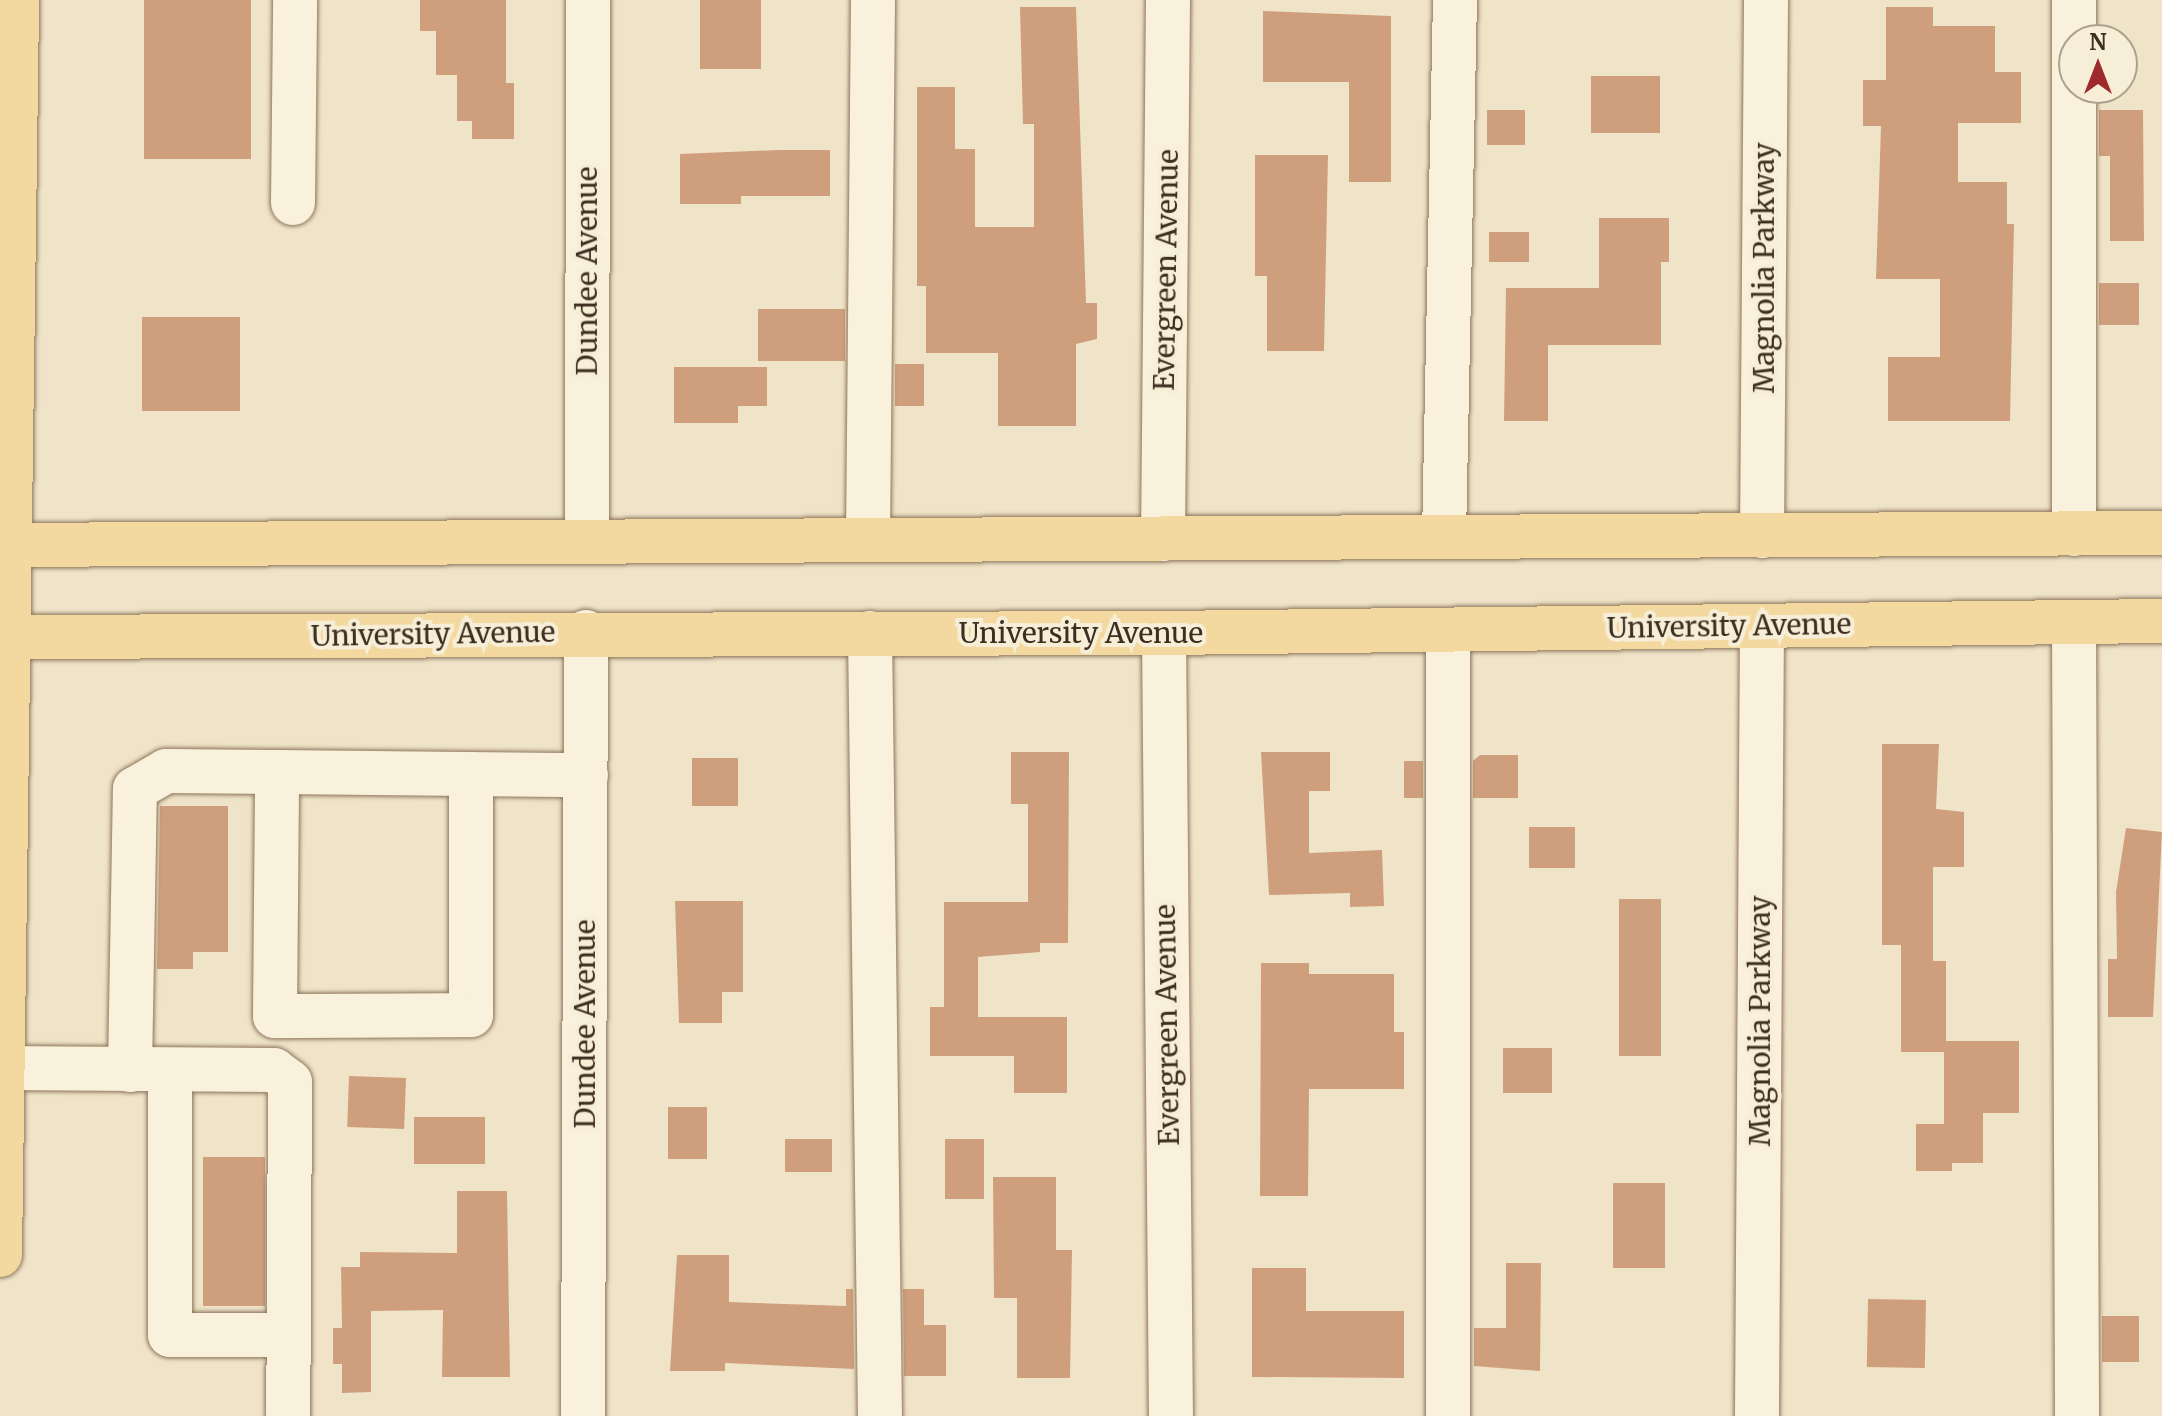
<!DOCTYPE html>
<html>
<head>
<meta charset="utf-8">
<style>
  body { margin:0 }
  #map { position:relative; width:2162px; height:1416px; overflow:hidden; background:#f0e4c8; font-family:Merriweather,serif }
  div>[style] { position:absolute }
  .building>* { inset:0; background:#cf9f7d; transform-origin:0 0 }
  .roads { filter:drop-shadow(0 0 2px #8d765c) drop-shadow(0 0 2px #8d765c) }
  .minor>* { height:44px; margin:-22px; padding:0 22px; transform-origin:22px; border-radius:22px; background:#faf1dc }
  .major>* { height:44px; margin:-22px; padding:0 22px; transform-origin:22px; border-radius:22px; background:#f3d9a0 }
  span { translate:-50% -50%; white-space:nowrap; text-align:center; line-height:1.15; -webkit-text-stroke:8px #f7eed8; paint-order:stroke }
  .street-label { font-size:28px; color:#3d2e20 }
  .north { position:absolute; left:2058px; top:24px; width:80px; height:80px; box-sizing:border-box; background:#f7eed8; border:2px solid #ada18e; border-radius:50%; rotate:0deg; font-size:22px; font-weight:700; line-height:32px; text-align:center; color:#3d2e20 }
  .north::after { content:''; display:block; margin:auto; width:28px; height:36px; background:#9e2a2b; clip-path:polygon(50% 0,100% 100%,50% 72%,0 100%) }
</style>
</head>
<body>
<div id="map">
  <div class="building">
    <div style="left:144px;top:0;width:107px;height:159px"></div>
    <div style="clip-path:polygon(420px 0,506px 0,506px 83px,514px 83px,514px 139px,472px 139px,472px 121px,457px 121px,457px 75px,436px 75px,436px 31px,420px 31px)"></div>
    <div style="left:700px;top:0;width:61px;height:69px"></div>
    <div style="clip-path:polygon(1020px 7px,1076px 7px,1086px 303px,1097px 303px,1097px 339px,1076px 344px,1076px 426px,998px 426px,998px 353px,926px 353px,926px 286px,917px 286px,917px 87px,955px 87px,955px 149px,975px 149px,975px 227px,1034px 227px,1034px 124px,1023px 124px)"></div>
    <div style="clip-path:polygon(1886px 7px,1933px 7px,1933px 26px,1995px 26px,1995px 72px,2021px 72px,2021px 123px,1958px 123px,1958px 182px,2007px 182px,2007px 224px,2014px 224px,2010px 421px,1888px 421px,1888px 357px,1940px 357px,1940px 279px,1876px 279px,1881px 126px,1863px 126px,1863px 80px,1886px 80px)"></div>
    <div style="clip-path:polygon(1263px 11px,1391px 16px,1391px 182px,1349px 182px,1349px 82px,1263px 82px)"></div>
    <div style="left:1591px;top:76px;width:69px;height:57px"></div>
    <div style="left:1487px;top:110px;width:38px;height:35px"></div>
    <div style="clip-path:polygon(2099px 110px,2143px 110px,2144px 241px,2110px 241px,2110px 156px,2099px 156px)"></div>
    <div style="clip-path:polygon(778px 150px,830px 150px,830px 196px,741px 196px,741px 204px,680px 204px,680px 154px)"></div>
    <div style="clip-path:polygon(1255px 155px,1328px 155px,1324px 351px,1267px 351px,1267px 276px,1255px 276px)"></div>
    <div style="clip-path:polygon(1599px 218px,1669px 218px,1669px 262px,1661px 262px,1661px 345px,1548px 345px,1548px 421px,1504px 421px,1506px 288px,1599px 288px)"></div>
    <div style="left:1489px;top:232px;width:40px;height:30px"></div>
    <div style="left:2099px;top:283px;width:40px;height:42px"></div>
    <div style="left:845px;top:309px;width:52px;height:87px;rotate:90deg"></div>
    <div style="left:142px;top:317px;width:98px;height:94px"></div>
    <div style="left:895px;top:364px;width:29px;height:42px"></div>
    <div style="clip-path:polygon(674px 367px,767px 367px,767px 406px,738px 406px,738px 423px,674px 423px)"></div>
    <div style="clip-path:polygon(1882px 744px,1939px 744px,1936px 809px,1964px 812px,1964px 867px,1933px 867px,1933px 961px,1946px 961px,1946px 1041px,2019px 1041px,2019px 1113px,1983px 1113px,1983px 1163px,1952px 1163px,1952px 1171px,1916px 1171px,1916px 1124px,1944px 1124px,1944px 1052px,1901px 1052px,1901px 945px,1882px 945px)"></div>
    <div style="clip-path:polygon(1011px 752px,1069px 752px,1068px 943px,1040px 943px,1040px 952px,978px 957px,978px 1017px,1067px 1017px,1067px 1093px,1014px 1093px,1014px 1056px,930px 1056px,930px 1007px,944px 1007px,944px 902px,1028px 902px,1028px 804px,1011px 804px)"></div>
    <div style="clip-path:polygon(1261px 752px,1330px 752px,1330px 791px,1309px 791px,1309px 853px,1382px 850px,1384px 906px,1350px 907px,1350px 893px,1269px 895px)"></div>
    <div style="clip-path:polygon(1480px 755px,1518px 755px,1518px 798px,1473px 798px,1473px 761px)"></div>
    <div style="left:692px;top:758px;width:46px;height:48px"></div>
    <div style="left:1404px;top:761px;width:19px;height:37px"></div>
    <div style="clip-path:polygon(160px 806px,228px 806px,228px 952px,193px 952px,193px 969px,157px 969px)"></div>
    <div style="left:1529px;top:827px;width:46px;height:41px"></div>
    <div style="clip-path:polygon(2126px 828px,2162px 832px,2153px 1017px,2108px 1017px,2108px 959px,2117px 959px,2116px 892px)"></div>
    <div style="left:1619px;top:899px;width:42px;height:157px"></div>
    <div style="clip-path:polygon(675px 901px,743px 901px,743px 992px,722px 992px,722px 1023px,679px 1023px)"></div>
    <div style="clip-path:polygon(1261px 963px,1309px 963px,1309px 974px,1394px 974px,1394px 1032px,1404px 1032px,1404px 1089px,1309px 1089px,1308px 1196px,1260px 1196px)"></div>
    <div style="left:1503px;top:1048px;width:49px;height:45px"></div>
    <div style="left:349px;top:1076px;width:57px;height:51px;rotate:2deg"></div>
    <div style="left:668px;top:1107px;width:39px;height:52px"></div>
    <div style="left:414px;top:1117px;width:71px;height:47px"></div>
    <div style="left:785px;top:1139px;width:47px;height:33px"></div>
    <div style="left:945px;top:1139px;width:39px;height:60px"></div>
    <div style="left:203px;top:1157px;width:62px;height:149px"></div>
    <div style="clip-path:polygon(993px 1177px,1056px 1177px,1056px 1250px,1072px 1250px,1070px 1378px,1017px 1378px,1017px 1298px,994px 1298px)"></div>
    <div style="left:1613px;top:1183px;width:52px;height:85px"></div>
    <div style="clip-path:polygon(457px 1191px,507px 1191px,510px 1377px,442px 1377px,443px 1310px,371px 1311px,371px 1392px,342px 1393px,342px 1364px,333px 1364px,333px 1328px,342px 1328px,341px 1267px,360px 1267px,360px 1252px,457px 1253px)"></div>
    <div style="clip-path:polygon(677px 1255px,729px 1255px,729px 1302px,846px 1306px,846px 1289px,853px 1289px,854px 1369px,725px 1363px,725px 1371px,670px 1371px)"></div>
    <div style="clip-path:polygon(1506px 1263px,1541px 1263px,1540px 1371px,1474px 1366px,1474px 1328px,1506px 1328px)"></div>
    <div style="clip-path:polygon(1252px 1268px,1306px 1268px,1306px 1311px,1404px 1311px,1404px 1378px,1252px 1377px)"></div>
    <div style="clip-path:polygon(903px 1289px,924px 1289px,924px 1325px,946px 1325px,946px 1376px,904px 1376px)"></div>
    <div style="left:1868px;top:1299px;width:58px;height:68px;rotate:1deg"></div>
    <div style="left:2102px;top:1316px;width:37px;height:46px"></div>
  </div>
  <div class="roads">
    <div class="minor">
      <div style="left:2074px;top:0;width:534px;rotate:90deg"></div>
      <div style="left:293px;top:203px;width:203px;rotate:-89.4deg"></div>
      <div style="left:1762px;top:536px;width:536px;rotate:-89.57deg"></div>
      <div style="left:1444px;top:537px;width:537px;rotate:-88.83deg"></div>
      <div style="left:1163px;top:539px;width:539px;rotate:-89.47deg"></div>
      <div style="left:868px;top:540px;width:540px;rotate:-89.47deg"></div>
      <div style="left:587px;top:542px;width:542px;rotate:-89.89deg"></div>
      <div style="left:2074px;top:622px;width:794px;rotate:89.78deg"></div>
      <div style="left:1448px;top:630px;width:786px;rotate:90deg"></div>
      <div style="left:870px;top:633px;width:783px;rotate:89.27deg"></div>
      <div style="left:1164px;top:633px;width:783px;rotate:89.49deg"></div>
      <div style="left:471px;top:774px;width:241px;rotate:90deg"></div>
      <div style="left:471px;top:1015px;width:196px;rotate:179.7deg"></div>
      <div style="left:275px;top:1016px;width:244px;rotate:-89.5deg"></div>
      <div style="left:277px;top:772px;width:309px;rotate:0.6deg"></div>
      <div style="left:2px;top:1068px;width:272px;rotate:0.4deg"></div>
      <div style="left:274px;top:1070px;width:20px;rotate:37deg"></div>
      <div style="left:290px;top:1082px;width:334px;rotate:90.3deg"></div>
      <div style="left:130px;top:1070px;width:281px;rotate:-89deg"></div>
      <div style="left:135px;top:789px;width:36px;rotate:-30deg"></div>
      <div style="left:166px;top:771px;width:111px;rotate:0.5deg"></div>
      <div style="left:170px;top:1071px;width:264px;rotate:90deg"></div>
      <div style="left:170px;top:1335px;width:118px"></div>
      <div style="left:583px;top:1416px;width:784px;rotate:-89.78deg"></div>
      <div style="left:1757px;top:1416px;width:790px;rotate:-89.64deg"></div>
    </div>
    <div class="major">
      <div style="left:0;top:545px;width:2162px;rotate:-0.32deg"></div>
      <div style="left:0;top:637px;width:1164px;rotate:-0.2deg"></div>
      <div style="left:1164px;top:633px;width:998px;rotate:-0.69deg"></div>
      <div style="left:0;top:1255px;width:1255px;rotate:-89.22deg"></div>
    </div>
  </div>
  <div class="street-label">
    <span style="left:1764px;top:268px;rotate:-90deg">Magnolia Parkway</span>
    <span style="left:1166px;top:270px;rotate:-89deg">Evergreen Avenue</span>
    <span style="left:587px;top:271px;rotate:-90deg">Dundee Avenue</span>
    <span style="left:1729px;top:626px;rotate:-1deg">University Avenue</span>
    <span style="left:1081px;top:633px">University Avenue</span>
    <span style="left:433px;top:634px;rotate:-1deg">University Avenue</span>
    <span style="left:1760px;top:1021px;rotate:-90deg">Magnolia Parkway</span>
    <span style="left:585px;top:1024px;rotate:-90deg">Dundee Avenue</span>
    <span style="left:1167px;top:1025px;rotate:-91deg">Evergreen Avenue</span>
  </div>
  <div class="north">N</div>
</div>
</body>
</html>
